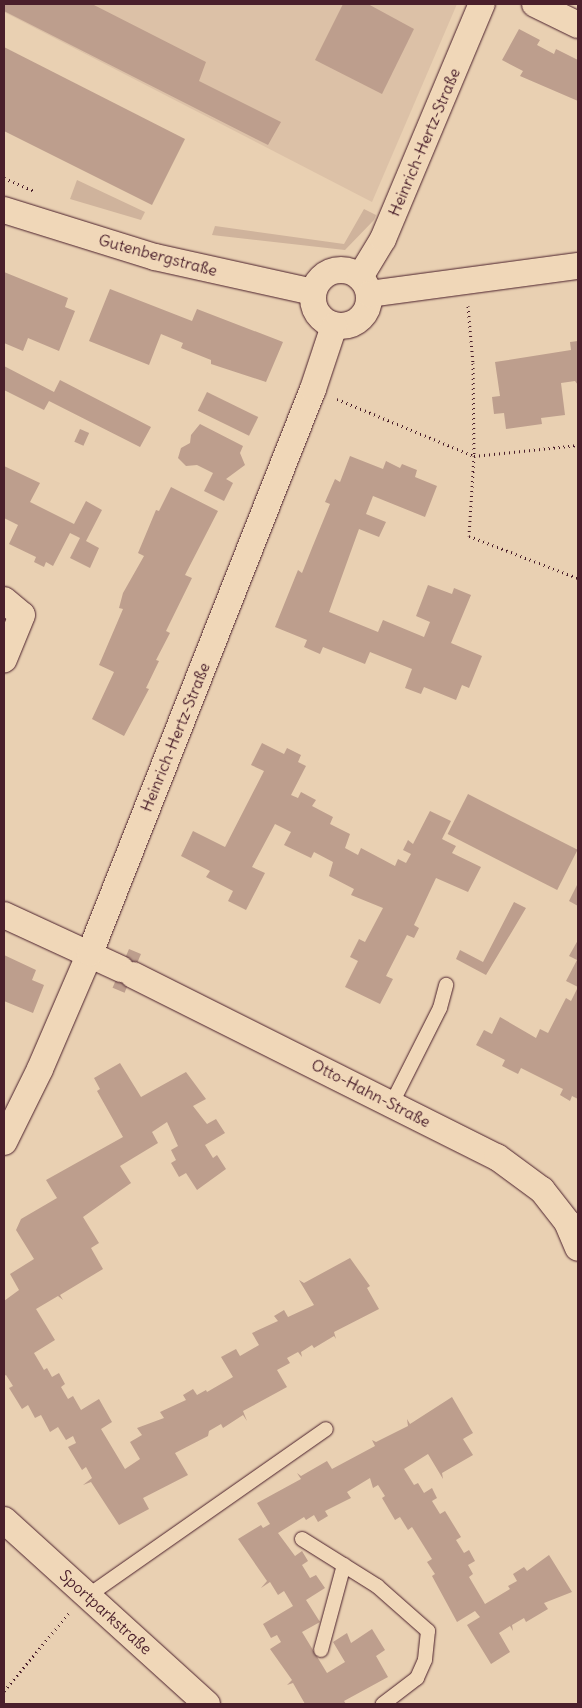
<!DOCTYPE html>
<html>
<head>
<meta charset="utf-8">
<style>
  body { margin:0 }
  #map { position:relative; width:582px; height:1708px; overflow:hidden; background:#e9d0b2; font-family:Delius,sans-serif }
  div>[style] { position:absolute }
  .built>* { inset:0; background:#dcc1a7 }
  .green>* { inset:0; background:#cfb39c }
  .building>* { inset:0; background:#bd9e8d; transform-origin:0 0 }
  .path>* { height:3px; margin-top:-1.5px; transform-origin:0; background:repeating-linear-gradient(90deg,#4a1f2b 0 1px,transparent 0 5px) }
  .roads { filter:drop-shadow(0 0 1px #4a1f2b) drop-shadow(0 0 1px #4a1f2b) }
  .lane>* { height:14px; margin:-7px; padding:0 7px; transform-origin:7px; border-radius:7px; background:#f0d7b8 }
  .street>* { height:26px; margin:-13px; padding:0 13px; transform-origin:13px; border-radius:13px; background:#f0d7b8 }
  .street>.ring { margin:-13px; padding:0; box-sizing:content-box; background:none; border:26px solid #f0d7b8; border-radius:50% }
  span { translate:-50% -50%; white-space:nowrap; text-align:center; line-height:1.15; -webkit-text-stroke:4.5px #f0d7b8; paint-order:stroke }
  .street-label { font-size:16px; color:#4a1f2b }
  .frame { position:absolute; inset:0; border:5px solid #4a1f2b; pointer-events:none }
</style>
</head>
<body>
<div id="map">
  <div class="built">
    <div style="clip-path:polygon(4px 4px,457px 4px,372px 202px,4px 12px)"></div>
  </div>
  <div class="green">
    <div style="clip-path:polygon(77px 180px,145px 212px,141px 220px,70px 199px)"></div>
    <div style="clip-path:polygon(364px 209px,376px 215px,374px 220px,345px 250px,212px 235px,215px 226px,344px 244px)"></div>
  </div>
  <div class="building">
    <div style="clip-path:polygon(4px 4px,92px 4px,206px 62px,199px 81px,281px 122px,268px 145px,4px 11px)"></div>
    <div style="clip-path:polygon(343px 4px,368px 4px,414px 29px,382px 94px,315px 60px)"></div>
    <div style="clip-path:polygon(519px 29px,540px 40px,537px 45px,554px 54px,556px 49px,578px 60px,578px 101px,520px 76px,523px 71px,502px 60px)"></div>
    <div style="clip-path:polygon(4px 47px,185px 139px,152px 205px,4px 131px)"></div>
    <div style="clip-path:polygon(4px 272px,68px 298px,65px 307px,75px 311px,59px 351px,28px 338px,23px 351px,4px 343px)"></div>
    <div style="clip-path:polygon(110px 289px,192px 321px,197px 309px,283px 342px,266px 382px,211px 364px,211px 360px,181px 348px,183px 343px,161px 334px,149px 365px,89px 341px)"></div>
    <div style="clip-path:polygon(578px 341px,578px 385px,575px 381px,561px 383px,565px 415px,541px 418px,542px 424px,506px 429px,504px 413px,494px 414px,492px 397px,500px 396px,495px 362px,571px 350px,570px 342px)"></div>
    <div style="clip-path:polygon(4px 366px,54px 392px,60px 380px,151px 427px,140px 447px,49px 401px,44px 410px,4px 390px)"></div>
    <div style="left:207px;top:392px;width:57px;height:21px;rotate:26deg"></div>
    <div style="clip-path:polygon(200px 424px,243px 446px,240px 453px,245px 465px,226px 479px,233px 483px,224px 501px,204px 491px,213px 473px,197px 465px,186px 466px,178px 458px,181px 448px,190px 443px,191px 435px)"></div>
    <div style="left:80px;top:429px;width:10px;height:14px;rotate:24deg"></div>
    <div style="clip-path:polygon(350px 456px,383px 469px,386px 461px,400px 468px,402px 464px,417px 470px,415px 477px,437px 486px,425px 517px,373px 496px,366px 514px,386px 522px,379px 537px,359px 529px,329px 612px,378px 632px,383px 620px,424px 637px,430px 622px,416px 616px,428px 585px,452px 594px,454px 588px,471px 595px,451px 643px,482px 656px,469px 688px,462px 685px,456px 700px,424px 687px,421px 694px,405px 688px,412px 669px,370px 652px,365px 664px,323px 647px,320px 654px,304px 647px,307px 640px,275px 627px,298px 570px,302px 573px,312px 548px,330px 504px,325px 502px,335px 479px,340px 482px)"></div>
    <div style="clip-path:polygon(4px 466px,40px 483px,30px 502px,74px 524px,86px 501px,102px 510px,86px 541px,99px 548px,90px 568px,70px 558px,80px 538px,70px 533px,53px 566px,46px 562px,44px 567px,34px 562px,36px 557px,9px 544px,18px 525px,4px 518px)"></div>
    <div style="clip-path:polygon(171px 487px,218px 511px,185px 575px,192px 578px,166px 631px,170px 633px,156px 660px,159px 661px,146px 688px,149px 689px,124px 736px,92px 719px,114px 672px,99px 665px,123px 609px,119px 608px,123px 593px,144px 556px,138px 553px,156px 510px,159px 511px)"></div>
    <div style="clip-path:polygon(262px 743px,284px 754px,287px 748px,301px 755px,298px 762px,306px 766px,291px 795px,298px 798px,301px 792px,316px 800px,312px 806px,333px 817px,330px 824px,350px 834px,345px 848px,358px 855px,361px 848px,395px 866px,398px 859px,406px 863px,411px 854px,403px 850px,408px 840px,413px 844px,430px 811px,451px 821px,442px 839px,456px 846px,452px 853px,481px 867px,468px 892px,436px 878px,414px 925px,419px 928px,414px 938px,407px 935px,386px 976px,393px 979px,380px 1004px,345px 987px,358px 961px,350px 957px,359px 939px,365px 942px,383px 908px,351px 895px,354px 889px,329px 876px,333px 862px,314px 852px,311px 858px,284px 845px,291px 832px,275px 824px,252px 867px,265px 873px,246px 910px,228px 901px,233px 891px,206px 877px,210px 871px,181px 856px,193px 831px,225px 847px,264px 771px,251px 765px)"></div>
    <div style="left:468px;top:794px;width:123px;height:45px;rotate:27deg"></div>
    <div style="clip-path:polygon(578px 883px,578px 906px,569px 901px)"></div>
    <div style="clip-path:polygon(514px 902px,526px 908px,486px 975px,456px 959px,460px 950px,483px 962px)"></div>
    <div style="clip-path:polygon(578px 940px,578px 987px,566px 981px,577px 960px,569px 956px)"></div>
    <div style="left:129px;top:949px;width:13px;height:42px;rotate:23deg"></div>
    <div style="clip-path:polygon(4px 955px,36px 970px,32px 980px,44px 985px,33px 1013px,4px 1001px)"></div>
    <div style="clip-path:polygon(578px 987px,578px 1099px,572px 1096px,570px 1101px,560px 1095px,563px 1089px,521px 1068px,518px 1074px,502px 1066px,505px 1060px,476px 1045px,484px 1030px,492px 1034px,500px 1017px,536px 1038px,540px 1029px,548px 1033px,566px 998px,571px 1001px)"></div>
    <div style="clip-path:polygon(120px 1063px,141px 1097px,186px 1072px,206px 1099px,193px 1106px,207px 1124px,216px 1119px,225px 1133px,205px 1145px,213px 1158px,217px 1155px,226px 1169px,197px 1190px,186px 1173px,179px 1177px,171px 1163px,176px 1160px,171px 1150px,178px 1146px,167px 1122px,152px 1132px,158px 1143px,120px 1166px,131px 1183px,83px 1217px,99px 1243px,91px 1248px,103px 1269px,60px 1295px,63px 1300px,58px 1296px,36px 1309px,55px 1340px,34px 1353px,44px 1370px,47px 1368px,52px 1377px,59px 1373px,65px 1384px,61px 1387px,68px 1399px,73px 1396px,81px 1410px,99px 1399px,112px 1422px,101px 1429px,125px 1469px,140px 1459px,130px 1442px,142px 1435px,137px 1428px,164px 1418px,160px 1412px,186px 1400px,183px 1395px,193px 1389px,197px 1395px,206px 1390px,207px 1392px,233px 1377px,221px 1357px,236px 1349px,240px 1356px,259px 1345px,252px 1333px,278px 1321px,274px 1316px,284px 1310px,288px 1317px,314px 1305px,299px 1280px,304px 1283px,350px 1258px,370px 1286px,367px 1288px,379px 1309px,334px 1332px,336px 1339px,334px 1336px,314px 1348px,312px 1345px,301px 1352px,302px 1357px,298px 1352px,287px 1358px,290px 1363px,277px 1370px,287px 1387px,243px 1411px,247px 1421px,243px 1415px,223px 1428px,221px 1424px,209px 1431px,208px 1436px,175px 1453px,188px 1475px,143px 1498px,149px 1509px,119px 1525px,91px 1482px,83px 1485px,92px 1478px,86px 1467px,82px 1470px,68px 1447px,76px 1443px,73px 1436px,66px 1440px,58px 1427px,50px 1432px,41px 1415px,35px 1418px,28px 1405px,22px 1409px,9px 1388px,13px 1386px,6px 1375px,4px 1376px,4px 1301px,19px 1290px,10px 1274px,34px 1259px,16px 1230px,21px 1219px,57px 1198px,46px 1180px,123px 1137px,97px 1091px,100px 1089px,94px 1078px)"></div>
    <div style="clip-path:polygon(452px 1397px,473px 1433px,463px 1439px,473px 1455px,442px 1473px,443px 1479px,428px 1454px,404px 1469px,414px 1485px,418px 1483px,424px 1493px,432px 1488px,437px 1498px,432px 1501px,440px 1514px,445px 1511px,461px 1537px,456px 1540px,464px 1553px,469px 1550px,475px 1561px,468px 1565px,473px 1574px,469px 1577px,485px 1604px,510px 1589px,508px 1586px,517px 1581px,513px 1574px,524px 1567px,527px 1571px,549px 1555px,572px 1592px,544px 1603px,548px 1609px,526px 1622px,524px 1618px,512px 1625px,513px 1631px,510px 1626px,499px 1633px,510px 1652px,491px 1664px,467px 1625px,480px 1617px,475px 1611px,457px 1622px,432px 1576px,435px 1574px,427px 1562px,432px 1559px,412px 1527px,408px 1530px,400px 1517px,395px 1520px,382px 1498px,385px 1496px,378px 1485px,373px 1488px,370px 1478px,347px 1492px,351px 1498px,325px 1511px,328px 1516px,318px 1522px,314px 1515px,306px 1520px,304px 1517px,278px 1533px,295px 1556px,302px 1551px,308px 1561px,302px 1565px,310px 1578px,316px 1575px,325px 1588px,306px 1600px,320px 1622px,302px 1632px,327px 1673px,345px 1662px,333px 1642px,347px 1633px,351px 1643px,372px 1629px,385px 1650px,376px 1656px,388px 1677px,344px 1701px,346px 1704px,305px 1704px,293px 1683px,287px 1685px,292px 1680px,270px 1649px,281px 1642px,277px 1635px,271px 1638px,263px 1624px,293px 1606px,284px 1591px,278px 1595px,270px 1582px,261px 1588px,267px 1581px,238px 1539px,261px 1525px,263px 1528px,270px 1524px,257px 1503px,301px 1479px,297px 1473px,301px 1476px,327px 1461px,332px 1469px,375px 1446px,372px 1440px,376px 1442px,408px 1426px,407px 1419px,410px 1424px)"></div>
  </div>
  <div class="path">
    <div style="left:4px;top:178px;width:34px;rotate:23deg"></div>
    <div style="left:468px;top:306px;width:57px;rotate:85deg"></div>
    <div style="left:473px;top:363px;width:93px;rotate:89.4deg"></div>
    <div style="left:474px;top:456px;width:80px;rotate:93.6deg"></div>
    <div style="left:469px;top:536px;width:117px;rotate:21.1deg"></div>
    <div style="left:337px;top:399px;width:148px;rotate:22.6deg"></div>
    <div style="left:474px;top:456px;width:105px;rotate:-6deg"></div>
    <div style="left:4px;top:1691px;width:102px;rotate:-50.2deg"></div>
  </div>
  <div class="roads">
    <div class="lane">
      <div style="left:392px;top:1103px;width:106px;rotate:-63.2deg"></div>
      <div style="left:440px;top:1008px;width:24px;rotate:-75deg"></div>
      <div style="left:302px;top:1539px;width:89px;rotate:32.1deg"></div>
      <div style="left:377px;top:1586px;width:68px;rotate:41.4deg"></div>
      <div style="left:428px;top:1631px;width:29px;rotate:96deg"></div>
      <div style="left:425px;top:1660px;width:20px;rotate:114deg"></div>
      <div style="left:417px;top:1678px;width:43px;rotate:142.6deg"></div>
      <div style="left:89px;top:1595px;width:289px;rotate:-35deg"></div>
      <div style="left:321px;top:1650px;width:88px;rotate:-74.9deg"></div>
    </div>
    <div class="street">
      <div style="left:535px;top:4px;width:48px;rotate:26deg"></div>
      <div style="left:4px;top:210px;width:158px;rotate:17.3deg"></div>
      <div style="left:155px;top:257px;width:162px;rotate:12.5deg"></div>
      <div class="ring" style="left:313px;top:270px;width:30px;height:30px"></div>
      <div style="left:360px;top:277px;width:44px;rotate:-58.8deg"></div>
      <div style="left:383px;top:239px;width:255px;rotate:-67.2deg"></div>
      <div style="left:370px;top:294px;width:210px;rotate:-7.7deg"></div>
      <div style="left:4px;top:600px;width:23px;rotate:40deg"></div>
      <div style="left:22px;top:615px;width:48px;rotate:112.2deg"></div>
      <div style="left:4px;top:915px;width:129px;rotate:24.8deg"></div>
      <div style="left:133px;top:975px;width:407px;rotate:26.6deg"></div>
      <div style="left:497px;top:1157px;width:56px;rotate:36.3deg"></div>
      <div style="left:542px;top:1190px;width:41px;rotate:52deg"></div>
      <div style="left:567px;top:1222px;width:28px;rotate:67deg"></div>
      <div style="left:4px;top:1142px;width:81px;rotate:-63.7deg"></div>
      <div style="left:40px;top:1069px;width:126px;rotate:-66.7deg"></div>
      <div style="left:90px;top:953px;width:606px;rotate:-68.43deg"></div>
      <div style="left:313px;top:389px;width:66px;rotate:-71.6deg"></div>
      <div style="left:4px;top:1520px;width:274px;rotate:42.2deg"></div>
    </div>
  </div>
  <div class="street-label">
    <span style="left:424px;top:142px;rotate:-67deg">Heinrich-Hertz-Straße</span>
    <span style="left:158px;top:255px;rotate:15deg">Gutenbergstraße</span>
    <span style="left:175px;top:737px;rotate:-68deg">Heinrich-Hertz-Straße</span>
    <span style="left:371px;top:1093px;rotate:27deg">Otto-Hahn-Straße</span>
    <span style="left:106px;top:1612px;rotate:42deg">Sportparkstraße</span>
  </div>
  <div class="frame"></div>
</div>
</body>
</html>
